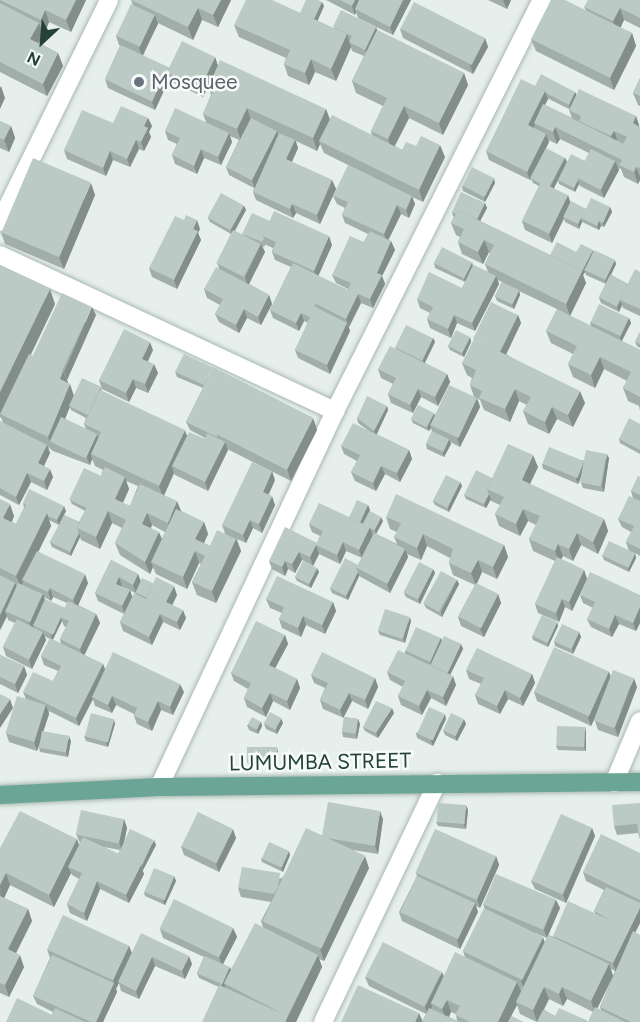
<!DOCTYPE html>
<html>
<head>
<meta charset="utf-8">
<style>
  body { margin:0 }
  #map { position:relative; width:640px; height:1022px; overflow:hidden; background:#e6efeb; font-family:Figtree,sans-serif }
  div>[style] { position:absolute }
  .roads { filter:drop-shadow(0 0 2px #a8b8b2) drop-shadow(0 0 2px #a8b8b2) }
  .minor>* { height:18px; margin:-9px; padding:0 9px; transform-origin:9px; border-radius:9px; background:#fff }
  .major>* { height:18px; margin:-9px; padding:0 9px; transform-origin:9px; border-radius:9px; background:#6aa596 }
  .wall>* { inset:0; background:#a1aea9 }
  .shaded-wall>* { inset:0; background:#838d89 }
  .building>* { inset:0; background:#bbcac4; transform-origin:0 0 }
  .dots>* { width:16px; height:16px; translate:-50% -50%; box-sizing:border-box; border:3px solid #f7fbf9; border-radius:50% }
  span { translate:-50% -50%; white-space:nowrap; text-align:center; line-height:1.15; -webkit-text-stroke:5px #f7fbf9; paint-order:stroke }
  .worship-label { font-size:21px; color:#5b616d }
  .left { translate:0 -50%; text-align:left }
  .street-label { font-size:21px; color:#24423a }
  .north { position:absolute; left:12px; top:12px; width:60px; height:60px; -webkit-text-stroke:4px #f7fbf9; paint-order:stroke; rotate:206deg; font-size:16px; font-weight:700; line-height:24px; text-align:center; color:#24423a }
  .north::after { content:''; display:block; margin:auto; width:21px; height:27px; background:#24423a; clip-path:polygon(50% 0,100% 100%,50% 72%,0 100%) }
</style>
</head>
<body>
<div id="map">
  <div class="roads">
    <div class="minor">
      <div style="left:0;top:222px;width:247px;rotate:-63.8deg"></div>
      <div style="left:0;top:255px;width:370px;rotate:25deg"></div>
      <div style="left:614px;top:783px;width:67px;rotate:-67.2deg"></div>
      <div style="left:159px;top:787px;width:415px;rotate:-64.9deg"></div>
      <div style="left:335px;top:411px;width:460px;rotate:-63.3deg"></div>
      <div style="left:323px;top:1022px;width:265px;rotate:-64.5deg"></div>
    </div>
    <div class="major">
      <div style="left:0;top:795px;width:159px;rotate:-2.9deg"></div>
      <div style="left:159px;top:787px;width:481px;rotate:-0.6deg"></div>
    </div>
  </div>
  <div class="wall">
    <div style="clip-path:polygon(0 0,86px 0,71px 32px,49px 22px,45px 32px,41px 30px,43px 35px,39px 43px,58px 53px,63px 66px,47px 96px,0 72px)"></div>
    <div style="clip-path:polygon(131px 0,231px 0,218px 27px,202px 20px,193px 40px,158px 23px,143px 56px,169px 69px,215px 57px,218px 66px,203px 97px,170px 81px,169px 80px,155px 110px,108px 88px,105px 79px,120px 46px,119px 45px,116px 36px,133px 5px)"></div>
    <div style="clip-path:polygon(326px 0,411px 0,393px 35px,358px 18px,356px 12px,355px 15px)"></div>
    <div style="clip-path:polygon(488px 0,511px 0,507px 9px)"></div>
    <div style="clip-path:polygon(640px 0,640px 28px,624px 20px,620px 28px,632px 33px,636px 46px,614px 90px,536px 51px,531px 39px,586px 10px,584px 7px)"></div>
    <div style="clip-path:polygon(322px 2px,324px 6px,317px 21px,333px 28px,376px 27px,377px 30px,464px 73px,468px 85px,443px 135px,409px 118px,395px 146px,402px 150px,416px 146px,445px 157px,423px 202px,412px 197px,415px 204px,409px 218px,401px 214px,388px 240px,391px 241px,395px 250px,382px 276px,385px 284px,373px 308px,361px 303px,349px 327px,350px 331px,330px 374px,298px 358px,295px 350px,308px 323px,304px 321px,299px 331px,273px 318px,270px 310px,291px 267px,275px 260px,272px 252px,273px 248px,266px 245px,266px 244px,264px 247px,262px 246px,265px 252px,249px 284px,269px 295px,272px 304px,261px 325px,247px 318px,239px 333px,219px 322px,215px 314px,220px 305px,207px 298px,204px 289px,219px 268px,217px 263px,231px 234px,210px 222px,208px 218px,244px 206px,246px 210px,235px 231px,243px 235px,270px 221px,332px 245px,318px 276px,348px 290px,348px 289px,336px 283px,332px 275px,364px 242px,368px 234px,345px 223px,342px 215px,345px 208px,337px 204px,333px 196px,370px 176px,324px 153px,320px 144px,317px 151px,296px 141px,298px 148px,292px 162px,332px 180px,336px 189px,320px 224px,296px 213px,293px 218px,256px 200px,253px 192px,254px 188px,229px 175px,226px 167px,239px 140px,230px 136px,232px 142px,221px 165px,204px 158px,197px 174px,175px 164px,172px 155px,177px 144px,168px 140px,165px 131px,206px 122px,203px 114px,211px 95px,209px 87px,326px 109px,330px 119px,372px 135px,371px 131px,383px 106px,356px 93px,352px 81px,364px 56px,352px 51px,351px 47px,336px 81px,315px 72px,309px 85px,288px 76px,284px 64px,286px 58px,239px 37px,234px 25px,300px 13px)"></div>
    <div style="clip-path:polygon(400px 29px,485px 38px,488px 47px,473px 74px,403px 38px)"></div>
    <div style="clip-path:polygon(640px 78px,640px 106px,638px 105px,633px 93px)"></div>
    <div style="clip-path:polygon(evenodd,535px 86px,575px 92px,576px 95px,636px 116px,639px 125px,639px 126px,640px 127px,640px 180px,638px 184px,624px 177px,621px 169px,618px 168px,619px 170px,604px 198px,580px 186px,579px 184px,575px 192px,559px 184px,558px 180px,554px 188px,570px 203px,586px 209px,610px 207px,612px 212px,604px 227px,601px 226px,599px 230px,582px 222px,579px 229px,565px 222px,564px 218px,552px 243px,525px 230px,522px 221px,539px 186px,533px 183px,531px 179px,530px 180px,489px 160px,486px 151px,535px 86px,547px 98px,569px 109px,569px 110px,572px 118px,545px 105px,548px 99px,547px 98px,535px 86px,560px 139px,589px 153px,585px 161px,567px 162px,565px 158px,541px 159px,549px 142px,548px 140px,557px 144px,560px 139px)"></div>
    <div style="clip-path:polygon(148px 118px,152px 126px,149px 132px,151px 137px,144px 151px,139px 149px,130px 167px,113px 160px,106px 176px,67px 159px,64px 150px)"></div>
    <div style="clip-path:polygon(0 121px,11px 126px,15px 138px,9px 152px,0 148px)"></div>
    <div style="clip-path:polygon(495px 183px,485px 202px,463px 191px,462px 186px)"></div>
    <div style="clip-path:polygon(95px 195px,64px 269px,5px 244px,1px 232px)"></div>
    <div style="clip-path:polygon(485px 203px,487px 208px,480px 221px,550px 255px,576px 252px,593px 251px,616px 264px,611px 275px,628px 284px,640px 272px,640px 316px,623px 308px,622px 305px,619px 312px,601px 303px,599px 298px,606px 284px,586px 275px,585px 272px,583px 275px,586px 283px,570px 316px,591px 326px,590px 322px,629px 318px,631px 323px,622px 341px,640px 350px,640px 411px,639px 406px,628px 401px,623px 388px,627px 381px,604px 369px,595px 388px,573px 377px,568px 364px,573px 354px,551px 343px,546px 331px,557px 309px,519px 291px,520px 295px,514px 309px,497px 301px,495px 296px,502px 282px,498px 280px,499px 284px,475px 331px,457px 323px,451px 338px,430px 328px,427px 319px,430px 313px,420px 308px,417px 299px,462px 288px,465px 282px,435px 268px,434px 263px,473px 265px,488px 272px,485px 264px,490px 253px,489px 252px,483px 264px,462px 254px,458px 242px,460px 237px,456px 235px,451px 223px,454px 217px,453px 216px,452px 212px)"></div>
    <div style="clip-path:polygon(200px 229px,198px 233px,201px 240px,177px 289px,152px 277px,149px 268px)"></div>
    <div style="clip-path:polygon(evenodd,0 265px,55px 304px,30px 355px,34px 357px,96px 315px,67px 380px,74px 396px,101px 387px,102px 391px,187px 435px,205px 439px,205px 438px,190px 430px,186px 422px,203px 388px,177px 377px,175px 372px,244px 383px,313px 418px,317px 430px,291px 481px,227px 449px,228px 450px,208px 491px,175px 475px,174px 473px,164px 495px,181px 511px,204px 522px,208px 534px,204px 543px,210px 546px,225px 533px,222px 525px,275px 480px,269px 494px,275px 505px,262px 533px,253px 528px,246px 543px,237px 539px,241px 551px,216px 603px,197px 595px,192px 582px,201px 564px,199px 563px,187px 589px,156px 574px,153px 567px,150px 574px,120px 555px,115px 543px,122px 528px,112px 523px,100px 549px,81px 540px,80px 537px,71px 556px,52px 547px,50px 542px,59px 525px,49px 520px,51px 526px,38px 552px,88px 583px,78px 605px,96px 614px,100px 623px,84px 655px,103px 664px,105px 669px,184px 692px,173px 715px,161px 710px,152px 731px,137px 724px,134px 716px,134px 714px,116px 705px,112px 713px,95px 706px,93px 699px,79px 726px,49px 711px,49px 714px,43px 732px,71px 741px,68px 757px,40px 752px,39px 748px,40px 743px,37px 751px,9px 742px,6px 733px,26px 699px,23px 692px,53px 681px,58px 671px,44px 665px,41px 656px,50px 639px,44px 636px,46px 640px,32px 669px,6px 656px,3px 647px,15px 623px,8px 620px,7px 616px,0 630px,0 499px,14px 516px,12px 522px,16px 524px,24px 508px,23px 503px,66px 511px,64px 515px,79px 522px,85px 511px,72px 504px,70px 500px,101px 476px,103px 470px,95px 466px,92px 459px,90px 465px,53px 451px,48px 447px,50px 453px,44px 466px,53px 477px,47px 490px,31px 482px,19px 505px,0 495px,0 421px,3px 423px,1px 417px,0 418px,0 265px,70px 407px,71px 410px,86px 418px,84px 424px,86px 429px,65px 419px,70px 407px,0 265px,126px 481px,138px 486px,130px 506px,123px 503px,129px 489px,126px 481px,0 265px,152px 525px,165px 532px,162px 539px,151px 528px,152px 525px,0 265px,44px 597px,51px 601px,53px 597px,67px 603px,65px 608px,45px 600px,44px 597px,0 265px,62px 621px,64px 626px,66px 627px,60px 639px,61px 644px,53px 640px,62px 621px)"></div>
    <div style="clip-path:polygon(518px 315px,521px 323px,506px 354px,585px 403px,573px 427px,557px 419px,549px 434px,528px 424px,523px 411px,527px 405px,519px 401px,510px 422px,484px 410px,480px 400px,477px 398px,480px 407px,460px 447px,450px 442px,451px 444px,444px 457px,427px 449px,426px 444px,432px 431px,431px 428px,429px 431px,413px 423px,411px 419px,435px 415px,474px 397px,470px 385px,472px 378px,467px 375px,462px 363px)"></div>
    <div style="clip-path:polygon(640px 332px,640px 348px,637px 346px,635px 342px)"></div>
    <div style="clip-path:polygon(470px 337px,471px 342px,464px 357px,450px 350px,448px 346px)"></div>
    <div style="clip-path:polygon(433px 338px,435px 342px,425px 363px,447px 374px,450px 382px,438px 406px,421px 397px,413px 413px,391px 403px,388px 394px,393px 384px,381px 378px,378px 369px,396px 349px,395px 347px)"></div>
    <div style="clip-path:polygon(153px 350px,148px 361px,158px 373px,148px 393px,136px 388px,129px 402px,102px 389px,99px 380px)"></div>
    <div style="clip-path:polygon(387px 406px,388px 410px,376px 434px,409px 450px,412px 459px,400px 482px,385px 474px,376px 491px,355px 481px,351px 472px,357px 461px,344px 454px,341px 446px,369px 431px,358px 423px,357px 418px)"></div>
    <div style="clip-path:polygon(640px 424px,640px 454px,620px 443px,619px 439px)"></div>
    <div style="clip-path:polygon(609px 458px,604px 492px,583px 488px,581px 483px,583px 472px,578px 484px,543px 469px,542px 464px)"></div>
    <div style="clip-path:polygon(538px 467px,530px 484px,604px 519px,608px 531px,598px 554px,581px 545px,573px 561px,563px 556px,561px 559px,584px 570px,587px 579px,572px 611px,565px 607px,559px 622px,538px 613px,535px 604px,555px 561px,533px 551px,529px 539px,536px 525px,528px 521px,520px 536px,499px 526px,495px 514px,500px 505px,491px 501px,491px 499px,486px 508px,466px 499px,464px 495px,492px 478px)"></div>
    <div style="clip-path:polygon(640px 477px,640px 556px,635px 553px,636px 558px,629px 572px,604px 560px,602px 555px,629px 551px,626px 542px,631px 532px,622px 527px,618px 519px,633px 498px,631px 491px)"></div>
    <div style="clip-path:polygon(460px 482px,462px 486px,449px 512px,435px 505px,433px 501px)"></div>
    <div style="clip-path:polygon(368px 505px,370px 510px,363px 524px,383px 521px,376px 534px,397px 544px,394px 537px,397px 532px,390px 529px,386px 517px,504px 545px,508px 557px,497px 579px,482px 572px,477px 584px,498px 594px,501px 603px,484px 637px,461px 626px,458px 617px,475px 585px,453px 575px,449px 563px,450px 558px,427px 546px,421px 560px,407px 554px,408px 557px,390px 593px,359px 576px,348px 600px,332px 593px,330px 588px,358px 565px,362px 558px,346px 551px,340px 564px,319px 554px,313px 566px,302px 560px,295px 573px,288px 569px,285px 576px,272px 569px,269px 561px,317px 543px,320px 536px,312px 532px,309px 524px,349px 517px)"></div>
    <div style="clip-path:polygon(evenodd,111px 560px,138px 574px,141px 581px,177px 595px,172px 605px,186px 618px,180px 630px,163px 622px,152px 645px,123px 631px,120px 622px,124px 614px,98px 601px,95px 593px,111px 560px,122px 586px,135px 593px,136px 594px,132px 597px,130px 590px,122px 586px)"></div>
    <div style="clip-path:polygon(433px 569px,435px 573px,420px 604px,406px 597px,404px 593px)"></div>
    <div style="clip-path:polygon(319px 572px,311px 588px,297px 581px,295px 577px)"></div>
    <div style="clip-path:polygon(457px 580px,459px 584px,442px 617px,426px 608px,424px 604px)"></div>
    <div style="clip-path:polygon(580px 595px,640px 595px,640px 623px,636px 631px,619px 624px,612px 637px,591px 627px,587px 619px,593px 608px,583px 603px)"></div>
    <div style="clip-path:polygon(266px 599px,333px 602px,336px 611px,325px 634px,306px 625px,301px 637px,282px 628px,279px 619px,282px 613px,270px 608px)"></div>
    <div style="clip-path:polygon(411px 621px,405px 643px,380px 635px,378px 631px)"></div>
    <div style="clip-path:polygon(557px 622px,558px 626px,548px 647px,533px 640px,532px 636px)"></div>
    <div style="clip-path:polygon(579px 632px,581px 637px,573px 654px,555px 646px,554px 641px)"></div>
    <div style="clip-path:polygon(285px 635px,288px 644px,275px 668px,297px 679px,300px 688px,290px 710px,273px 701px,266px 717px,247px 707px,244px 698px,248px 689px,234px 681px,231px 673px)"></div>
    <div style="clip-path:polygon(441px 638px,442px 641px,461px 644px,463px 649px,450px 675px,456px 685px,446px 706px,431px 698px,422px 715px,401px 705px,398px 696px,403px 687px,390px 680px,387px 672px,405px 653px,405px 651px)"></div>
    <div style="clip-path:polygon(0 655px,24px 666px,27px 675px,18px 693px,0 684px)"></div>
    <div style="clip-path:polygon(466px 670px,532px 674px,535px 683px,523px 706px,508px 699px,500px 714px,478px 704px,475px 695px,481px 684px,469px 679px)"></div>
    <div style="clip-path:polygon(609px 672px,611px 677px,637px 687px,618px 737px,598px 730px,595px 721px,598px 712px,591px 726px,537px 701px,534px 692px)"></div>
    <div style="clip-path:polygon(311px 675px,375px 678px,378px 687px,368px 709px,352px 701px,344px 717px,358px 719px,360px 724px,357px 739px,343px 737px,342px 732px,344px 718px,323px 709px,320px 700px,325px 688px,314px 683px)"></div>
    <div style="clip-path:polygon(394px 713px,378px 738px,365px 731px,363px 727px)"></div>
    <div style="clip-path:polygon(446px 719px,433px 746px,417px 738px,416px 733px)"></div>
    <div style="clip-path:polygon(261px 722px,262px 726px,258px 734px,249px 730px,247px 725px)"></div>
    <div style="clip-path:polygon(283px 723px,277px 734px,266px 729px,264px 724px)"></div>
    <div style="clip-path:polygon(115px 724px,108px 747px,86px 741px,84px 736px)"></div>
    <div style="clip-path:polygon(466px 724px,457px 741px,445px 735px,443px 730px)"></div>
    <div style="clip-path:polygon(586px 731px,586px 751px,558px 750px,556px 746px)"></div>
    <div style="clip-path:polygon(278px 752px,278px 765px,249px 766px,247px 761px)"></div>
    <div style="clip-path:polygon(640px 803px,640px 839px,638px 833px,617px 835px,614px 826px)"></div>
    <div style="clip-path:polygon(468px 810px,466px 829px,438px 826px,436px 822px)"></div>
    <div style="clip-path:polygon(evenodd,124px 819px,127px 828px,124px 842px,156px 845px,143px 870px,142px 870px,144px 874px,129px 903px,100px 889px,87px 921px,70px 913px,67px 904px,79px 879px,72px 875px,71px 873px,54px 907px,10px 885px,4px 898px,28px 909px,32px 921px,16px 953px,24px 967px,9px 997px,0 993px,0 848px,77px 839px,79px 845px,80px 843px,76px 834px,124px 819px,104px 847px,120px 850px,118px 854px,104px 847px)"></div>
    <div style="clip-path:polygon(383px 819px,378px 854px,353px 850px,369px 868px,324px 961px,319px 959px,322px 967px,296px 1022px,199px 978px,197px 973px,204px 957px,163px 938px,160px 929px,233px 928px,237px 937px,223px 964px,231px 970px,263px 927px,261px 921px,271px 902px,241px 897px,238px 888px,282px 878px,322px 836px)"></div>
    <div style="clip-path:polygon(592px 828px,595px 836px,566px 903px,535px 889px,531px 881px)"></div>
    <div style="clip-path:polygon(236px 838px,219px 872px,184px 855px,181px 846px)"></div>
    <div style="clip-path:polygon(evenodd,640px 853px,640px 923px,635px 932px,640px 1022px,588px 1022px,593px 1012px,567px 999px,563px 1006px,549px 999px,544px 1010px,555px 1016px,586px 1020px,587px 1022px,537px 1022px,520px 1014px,517px 1005px,511px 1016px,523px 1022px,341px 1022px,422px 1022px,426px 1014px,369px 986px,365px 977px,444px 976px,465px 957px,463px 951px,485px 909px,483px 904px,556px 900px,560px 908px,548px 935px,554px 937px,553px 936px,595px 913px,594px 911px,604px 890px,586px 881px,583px 872px,640px 853px,535px 933px,547px 938px,545px 942px,535px 933px,640px 853px,611px 969px,615px 971px,600px 1007px,601px 1010px,597px 1009px,613px 976px,611px 969px,640px 853px,451px 1012px,456px 1014px,457px 1021px,449px 1017px,451px 1012px)"></div>
    <div style="clip-path:polygon(290px 855px,283px 872px,262px 862px,261px 858px)"></div>
    <div style="clip-path:polygon(496px 856px,499px 865px,480px 908px,476px 906px,478px 912px,460px 949px,402px 921px,399px 912px,417px 876px,416px 873px)"></div>
    <div style="clip-path:polygon(174px 876px,176px 881px,165px 905px,145px 896px,144px 892px)"></div>
    <div style="clip-path:polygon(129px 946px,132px 953px,192px 964px,185px 979px,155px 966px,139px 999px,121px 991px,119px 983px,116px 989px,117px 992px,103px 1022px,6px 1022px,52px 1015px,53px 1012px,37px 1004px,33px 996px,50px 958px,47px 949px)"></div>
  </div>
  <div class="shaded-wall">
    <div style="clip-path:polygon(76px 0,86px 0,71px 32px,66px 20px)"></div>
    <div style="clip-path:polygon(221px 0,231px 0,218px 27px,213px 15px)"></div>
    <div style="clip-path:polygon(355px 0,363px 0,355px 9px,356px 12px,355px 15px,352px 6px)"></div>
    <div style="clip-path:polygon(403px 0,411px 0,393px 35px,390px 27px)"></div>
    <div style="clip-path:polygon(503px 0,511px 0,507px 9px)"></div>
    <div style="clip-path:polygon(322px 2px,324px 6px,314px 29px,312px 24px)"></div>
    <div style="clip-path:polygon(198px 8px,202px 20px,193px 40px,188px 27px)"></div>
    <div style="clip-path:polygon(620px 8px,624px 20px,618px 33px,613px 21px)"></div>
    <div style="clip-path:polygon(45px 10px,49px 22px,45px 32px,41px 20px)"></div>
    <div style="clip-path:polygon(155px 15px,158px 24px,142px 56px,139px 48px)"></div>
    <div style="clip-path:polygon(39px 23px,43px 35px,35px 51px,30px 39px)"></div>
    <div style="clip-path:polygon(376px 27px,379px 35px,368px 58px,365px 50px)"></div>
    <div style="clip-path:polygon(632px 33px,636px 46px,614px 90px,610px 78px)"></div>
    <div style="clip-path:polygon(347px 34px,351px 47px,336px 81px,331px 69px)"></div>
    <div style="clip-path:polygon(485px 38px,488px 47px,473px 74px,470px 65px)"></div>
    <div style="clip-path:polygon(58px 53px,63px 66px,47px 96px,43px 84px)"></div>
    <div style="clip-path:polygon(215px 57px,218px 66px,203px 97px,200px 88px)"></div>
    <div style="clip-path:polygon(311px 59px,315px 72px,309px 85px,305px 73px)"></div>
    <div style="clip-path:polygon(168px 67px,171px 75px,167px 73px,169px 80px,155px 110px,152px 102px)"></div>
    <div style="clip-path:polygon(464px 73px,468px 85px,443px 135px,439px 123px)"></div>
    <div style="clip-path:polygon(1px 86px,5px 98px,0 109px,0 88px)"></div>
    <div style="clip-path:polygon(545px 91px,548px 99px,535px 124px,534px 123px,535px 125px,531px 133px,528px 125px)"></div>
    <div style="clip-path:polygon(575px 92px,577px 96px,570px 109px,569px 105px)"></div>
    <div style="clip-path:polygon(404px 106px,409px 118px,392px 151px,388px 139px)"></div>
    <div style="clip-path:polygon(247px 108px,251px 120px,241px 141px,237px 129px)"></div>
    <div style="clip-path:polygon(326px 109px,330px 121px,319px 141px,320px 144px,317px 151px,313px 138px)"></div>
    <div style="clip-path:polygon(636px 116px,639px 125px,636px 132px,633px 123px)"></div>
    <div style="clip-path:polygon(148px 118px,152px 126px,149px 132px,151px 137px,144px 151px,141px 142px,144px 126px)"></div>
    <div style="clip-path:polygon(11px 126px,15px 138px,9px 152px,4px 140px)"></div>
    <div style="clip-path:polygon(555px 127px,560px 139px,557px 144px,553px 132px)"></div>
    <div style="clip-path:polygon(277px 131px,280px 140px,255px 189px,252px 180px)"></div>
    <div style="clip-path:polygon(614px 131px,617px 139px,614px 145px,611px 136px)"></div>
    <div style="clip-path:polygon(229px 133px,232px 142px,221px 165px,218px 157px)"></div>
    <div style="clip-path:polygon(546px 134px,549px 142px,530px 180px,527px 172px)"></div>
    <div style="clip-path:polygon(136px 140px,139px 149px,130px 167px,127px 159px)"></div>
    <div style="clip-path:polygon(295px 140px,298px 148px,289px 168px,286px 159px)"></div>
    <div style="clip-path:polygon(440px 145px,445px 157px,423px 202px,419px 190px)"></div>
    <div style="clip-path:polygon(201px 149px,204px 158px,197px 174px,194px 166px)"></div>
    <div style="clip-path:polygon(110px 151px,113px 160px,106px 176px,103px 168px)"></div>
    <div style="clip-path:polygon(565px 158px,567px 162px,552px 192px,550px 188px)"></div>
    <div style="clip-path:polygon(615px 161px,619px 170px,604px 198px,601px 190px)"></div>
    <div style="clip-path:polygon(636px 167px,640px 177px,640px 180px,638px 184px,634px 172px)"></div>
    <div style="clip-path:polygon(494px 178px,495px 183px,485px 202px,484px 197px)"></div>
    <div style="clip-path:polygon(332px 180px,336px 189px,320px 224px,317px 215px)"></div>
    <div style="clip-path:polygon(578px 180px,579px 184px,575px 192px,574px 188px)"></div>
    <div style="clip-path:polygon(91px 183px,95px 195px,64px 269px,59px 257px)"></div>
    <div style="clip-path:polygon(568px 195px,571px 204px,552px 243px,549px 234px)"></div>
    <div style="clip-path:polygon(412px 196px,415px 204px,409px 218px,406px 210px)"></div>
    <div style="clip-path:polygon(485px 203px,487px 208px,477px 227px,476px 223px)"></div>
    <div style="clip-path:polygon(292px 204px,296px 213px,293px 218px,290px 209px)"></div>
    <div style="clip-path:polygon(397px 205px,401px 214px,387px 243px,384px 234px)"></div>
    <div style="clip-path:polygon(244px 206px,246px 210px,232px 235px,231px 230px)"></div>
    <div style="clip-path:polygon(610px 207px,612px 212px,604px 227px,603px 223px)"></div>
    <div style="clip-path:polygon(581px 218px,582px 222px,579px 229px,578px 224px)"></div>
    <div style="clip-path:polygon(197px 220px,200px 229px,198px 233px,201px 240px,177px 289px,174px 280px,193px 229px)"></div>
    <div style="clip-path:polygon(599px 221px,601px 226px,599px 230px,597px 226px)"></div>
    <div style="clip-path:polygon(329px 236px,332px 245px,317px 279px,314px 271px)"></div>
    <div style="clip-path:polygon(484px 240px,489px 252px,483px 264px,478px 252px)"></div>
    <div style="clip-path:polygon(391px 241px,395px 250px,382px 276px,385px 284px,373px 308px,370px 299px,377px 273px)"></div>
    <div style="clip-path:polygon(261px 244px,265px 252px,248px 286px,245px 277px)"></div>
    <div style="clip-path:polygon(593px 250px,594px 254px,584px 270px,585px 272px,583px 275px,586px 283px,570px 316px,566px 304px)"></div>
    <div style="clip-path:polygon(615px 260px,616px 264px,606px 285px,605px 280px)"></div>
    <div style="clip-path:polygon(472px 262px,473px 266px,465px 282px,464px 278px)"></div>
    <div style="clip-path:polygon(496px 276px,499px 284px,475px 331px,472px 323px)"></div>
    <div style="clip-path:polygon(50px 289px,55px 304px,2px 415px,0 414px,0 392px)"></div>
    <div style="clip-path:polygon(519px 290px,520px 295px,514px 309px,512px 304px)"></div>
    <div style="clip-path:polygon(358px 294px,361px 303px,349px 327px,346px 319px)"></div>
    <div style="clip-path:polygon(269px 295px,272px 304px,261px 325px,258px 317px)"></div>
    <div style="clip-path:polygon(621px 301px,622px 305px,619px 312px,617px 307px)"></div>
    <div style="clip-path:polygon(92px 307px,96px 315px,67px 380px,64px 372px)"></div>
    <div style="clip-path:polygon(244px 309px,247px 318px,239px 333px,236px 325px)"></div>
    <div style="clip-path:polygon(301px 313px,304px 321px,299px 331px,296px 323px)"></div>
    <div style="clip-path:polygon(454px 315px,457px 323px,451px 338px,448px 329px)"></div>
    <div style="clip-path:polygon(518px 315px,521px 323px,503px 361px,500px 352px)"></div>
    <div style="clip-path:polygon(629px 318px,631px 323px,621px 342px,620px 337px)"></div>
    <div style="clip-path:polygon(347px 323px,350px 331px,330px 374px,327px 365px)"></div>
    <div style="clip-path:polygon(470px 337px,471px 342px,464px 357px,462px 353px)"></div>
    <div style="clip-path:polygon(433px 338px,435px 342px,424px 364px,423px 360px)"></div>
    <div style="clip-path:polygon(150px 342px,153px 350px,145px 367px,142px 359px)"></div>
    <div style="clip-path:polygon(600px 357px,604px 369px,595px 388px,591px 375px)"></div>
    <div style="clip-path:polygon(154px 364px,158px 373px,148px 393px,145px 384px)"></div>
    <div style="clip-path:polygon(63px 371px,68px 383px,60px 379px)"></div>
    <div style="clip-path:polygon(447px 374px,450px 382px,438px 406px,435px 397px)"></div>
    <div style="clip-path:polygon(133px 379px,136px 388px,129px 402px,126px 393px)"></div>
    <div style="clip-path:polygon(70px 384px,74px 396px,55px 444px,50px 442px,48px 437px)"></div>
    <div style="clip-path:polygon(418px 389px,421px 397px,413px 413px,410px 405px)"></div>
    <div style="clip-path:polygon(515px 389px,519px 401px,510px 422px,505px 409px)"></div>
    <div style="clip-path:polygon(580px 391px,585px 403px,573px 427px,568px 415px)"></div>
    <div style="clip-path:polygon(477px 398px,480px 407px,460px 447px,457px 438px)"></div>
    <div style="clip-path:polygon(387px 406px,388px 410px,376px 436px,374px 431px)"></div>
    <div style="clip-path:polygon(552px 407px,557px 419px,549px 434px,545px 422px)"></div>
    <div style="clip-path:polygon(434px 413px,436px 418px,430px 425px,431px 428px,429px 431px,427px 427px)"></div>
    <div style="clip-path:polygon(313px 418px,317px 430px,291px 481px,287px 469px)"></div>
    <div style="clip-path:polygon(185px 430px,189px 442px,172px 466px,174px 473px,163px 498px,159px 486px)"></div>
    <div style="clip-path:polygon(97px 434px,100px 443px,91px 454px,92px 459px,90px 465px,86px 456px)"></div>
    <div style="clip-path:polygon(449px 439px,451px 444px,444px 457px,443px 453px)"></div>
    <div style="clip-path:polygon(225px 442px,228px 450px,208px 491px,205px 482px)"></div>
    <div style="clip-path:polygon(47px 445px,50px 453px,41px 472px,38px 463px)"></div>
    <div style="clip-path:polygon(409px 450px,412px 459px,400px 482px,397px 473px)"></div>
    <div style="clip-path:polygon(607px 454px,609px 458px,604px 492px,602px 487px)"></div>
    <div style="clip-path:polygon(533px 455px,538px 467px,526px 492px,522px 480px)"></div>
    <div style="clip-path:polygon(584px 461px,586px 466px,578px 484px,576px 479px)"></div>
    <div style="clip-path:polygon(381px 466px,385px 474px,376px 491px,373px 483px)"></div>
    <div style="clip-path:polygon(50px 469px,53px 477px,47px 490px,44px 481px)"></div>
    <div style="clip-path:polygon(272px 471px,275px 480px,266px 500px,263px 492px)"></div>
    <div style="clip-path:polygon(27px 473px,31px 482px,19px 505px,16px 497px)"></div>
    <div style="clip-path:polygon(125px 477px,129px 489px,119px 511px,115px 499px)"></div>
    <div style="clip-path:polygon(460px 482px,462px 486px,449px 512px,448px 508px)"></div>
    <div style="clip-path:polygon(489px 494px,491px 499px,486px 508px,484px 504px)"></div>
    <div style="clip-path:polygon(272px 496px,275px 505px,262px 533px,259px 524px)"></div>
    <div style="clip-path:polygon(177px 501px,182px 513px,172px 535px,168px 523px)"></div>
    <div style="clip-path:polygon(10px 504px,14px 516px,8px 530px,3px 518px)"></div>
    <div style="clip-path:polygon(368px 505px,370px 510px,361px 528px,359px 524px)"></div>
    <div style="clip-path:polygon(64px 506px,66px 511px,59px 525px,57px 520px)"></div>
    <div style="clip-path:polygon(523px 509px,528px 521px,520px 536px,516px 524px)"></div>
    <div style="clip-path:polygon(108px 511px,112px 523px,100px 549px,96px 537px)"></div>
    <div style="clip-path:polygon(47px 513px,51px 526px,24px 581px,22px 580px,23px 582px,21px 588px,16px 576px)"></div>
    <div style="clip-path:polygon(147px 513px,152px 525px,147px 536px,142px 524px)"></div>
    <div style="clip-path:polygon(381px 517px,383px 521px,376px 534px,375px 530px)"></div>
    <div style="clip-path:polygon(604px 519px,608px 531px,598px 554px,593px 542px)"></div>
    <div style="clip-path:polygon(250px 520px,253px 528px,246px 543px,243px 535px)"></div>
    <div style="clip-path:polygon(204px 522px,208px 534px,200px 552px,195px 539px)"></div>
    <div style="clip-path:polygon(370px 527px,373px 536px,362px 558px,359px 550px)"></div>
    <div style="clip-path:polygon(159px 532px,164px 544px,151px 562px,153px 567px,150px 574px,145px 562px)"></div>
    <div style="clip-path:polygon(79px 533px,80px 537px,71px 556px,70px 552px)"></div>
    <div style="clip-path:polygon(577px 533px,581px 545px,573px 561px,569px 549px)"></div>
    <div style="clip-path:polygon(423px 534px,427px 546px,421px 560px,417px 548px)"></div>
    <div style="clip-path:polygon(236px 539px,241px 551px,216px 603px,212px 591px)"></div>
    <div style="clip-path:polygon(343px 542px,346px 551px,340px 564px,337px 555px)"></div>
    <div style="clip-path:polygon(558px 544px,563px 556px,559px 563px,555px 551px)"></div>
    <div style="clip-path:polygon(316px 545px,319px 554px,313px 566px,310px 557px)"></div>
    <div style="clip-path:polygon(504px 545px,508px 557px,497px 579px,493px 567px)"></div>
    <div style="clip-path:polygon(405px 549px,408px 557px,390px 593px,387px 584px)"></div>
    <div style="clip-path:polygon(195px 551px,199px 563px,187px 589px,183px 577px)"></div>
    <div style="clip-path:polygon(299px 552px,302px 560px,295px 573px,292px 564px)"></div>
    <div style="clip-path:polygon(635px 553px,636px 558px,629px 572px,628px 568px)"></div>
    <div style="clip-path:polygon(478px 560px,482px 572px,476px 585px,471px 573px)"></div>
    <div style="clip-path:polygon(285px 561px,288px 569px,285px 576px,282px 567px)"></div>
    <div style="clip-path:polygon(317px 568px,319px 572px,311px 588px,309px 584px)"></div>
    <div style="clip-path:polygon(433px 569px,435px 573px,420px 604px,418px 599px)"></div>
    <div style="clip-path:polygon(584px 570px,587px 579px,572px 611px,569px 602px)"></div>
    <div style="clip-path:polygon(358px 572px,359px 576px,348px 600px,346px 596px)"></div>
    <div style="clip-path:polygon(85px 574px,88px 583px,77px 608px,73px 600px)"></div>
    <div style="clip-path:polygon(138px 574px,141px 583px,136px 593px,133px 585px)"></div>
    <div style="clip-path:polygon(119px 577px,122px 586px,119px 592px,116px 584px)"></div>
    <div style="clip-path:polygon(457px 580px,459px 584px,442px 617px,441px 612px)"></div>
    <div style="clip-path:polygon(15px 583px,18px 591px,5px 611px,7px 616px,0 630px,0 615px)"></div>
    <div style="clip-path:polygon(174px 586px,177px 595px,170px 610px,166px 602px)"></div>
    <div style="clip-path:polygon(50px 588px,53px 597px,51px 601px,48px 592px)"></div>
    <div style="clip-path:polygon(130px 590px,133px 599px,125px 615px,122px 606px)"></div>
    <div style="clip-path:polygon(43px 594px,46px 603px,33px 625px,34px 628px,32px 631px,29px 622px)"></div>
    <div style="clip-path:polygon(498px 594px,501px 603px,484px 637px,480px 629px)"></div>
    <div style="clip-path:polygon(562px 599px,565px 607px,559px 622px,556px 613px)"></div>
    <div style="clip-path:polygon(333px 602px,336px 611px,325px 634px,322px 625px)"></div>
    <div style="clip-path:polygon(640px 607px,640px 623px,636px 631px,633px 623px)"></div>
    <div style="clip-path:polygon(183px 610px,186px 618px,180px 630px,177px 622px)"></div>
    <div style="clip-path:polygon(96px 614px,100px 623px,83px 658px,80px 649px)"></div>
    <div style="clip-path:polygon(160px 614px,163px 622px,152px 645px,149px 637px)"></div>
    <div style="clip-path:polygon(615px 615px,619px 624px,612px 637px,609px 629px)"></div>
    <div style="clip-path:polygon(303px 616px,306px 625px,301px 637px,298px 628px)"></div>
    <div style="clip-path:polygon(60px 617px,62px 621px,52px 641px,51px 637px)"></div>
    <div style="clip-path:polygon(410px 617px,411px 621px,405px 643px,403px 638px)"></div>
    <div style="clip-path:polygon(557px 622px,558px 626px,548px 647px,547px 642px)"></div>
    <div style="clip-path:polygon(43px 632px,46px 640px,32px 669px,29px 660px)"></div>
    <div style="clip-path:polygon(579px 632px,581px 637px,573px 654px,572px 649px)"></div>
    <div style="clip-path:polygon(285px 635px,288px 644px,272px 674px,269px 665px)"></div>
    <div style="clip-path:polygon(441px 638px,442px 643px,431px 665px,430px 663px)"></div>
    <div style="clip-path:polygon(461px 644px,463px 649px,449px 677px,447px 673px)"></div>
    <div style="clip-path:polygon(103px 664px,106px 672px,92px 697px,93px 699px,79px 726px,76px 718px)"></div>
    <div style="clip-path:polygon(24px 666px,27px 675px,18px 693px,15px 684px)"></div>
    <div style="clip-path:polygon(609px 672px,612px 681px,591px 726px,588px 718px)"></div>
    <div style="clip-path:polygon(532px 674px,535px 683px,523px 706px,520px 698px)"></div>
    <div style="clip-path:polygon(453px 676px,456px 685px,446px 706px,443px 697px)"></div>
    <div style="clip-path:polygon(375px 678px,378px 687px,368px 709px,365px 700px)"></div>
    <div style="clip-path:polygon(634px 678px,637px 687px,618px 737px,615px 728px)"></div>
    <div style="clip-path:polygon(297px 679px,300px 688px,290px 710px,287px 701px)"></div>
    <div style="clip-path:polygon(180px 684px,184px 692px,173px 715px,170px 707px)"></div>
    <div style="clip-path:polygon(427px 690px,431px 698px,422px 715px,419px 706px)"></div>
    <div style="clip-path:polygon(505px 690px,508px 699px,500px 714px,497px 706px)"></div>
    <div style="clip-path:polygon(270px 693px,273px 701px,266px 717px,262px 708px)"></div>
    <div style="clip-path:polygon(349px 693px,352px 701px,343px 718px,340px 710px)"></div>
    <div style="clip-path:polygon(112px 696px,116px 705px,112px 713px,108px 705px)"></div>
    <div style="clip-path:polygon(10px 699px,13px 708px,0 728px,0 714px)"></div>
    <div style="clip-path:polygon(158px 701px,161px 710px,152px 731px,148px 722px)"></div>
    <div style="clip-path:polygon(46px 705px,49px 714px,37px 751px,34px 742px)"></div>
    <div style="clip-path:polygon(392px 708px,394px 713px,378px 738px,376px 733px)"></div>
    <div style="clip-path:polygon(445px 714px,446px 719px,433px 746px,431px 741px)"></div>
    <div style="clip-path:polygon(281px 718px,283px 723px,277px 734px,276px 730px)"></div>
    <div style="clip-path:polygon(114px 719px,115px 724px,108px 747px,106px 743px)"></div>
    <div style="clip-path:polygon(358px 719px,360px 724px,357px 739px,356px 734px)"></div>
    <div style="clip-path:polygon(464px 719px,466px 724px,457px 741px,455px 736px)"></div>
    <div style="clip-path:polygon(261px 722px,262px 726px,258px 734px,257px 730px)"></div>
    <div style="clip-path:polygon(585px 727px,586px 731px,586px 751px,584px 747px)"></div>
    <div style="clip-path:polygon(69px 736px,71px 741px,68px 757px,66px 753px)"></div>
    <div style="clip-path:polygon(277px 747px,278px 752px,278px 765px,277px 761px)"></div>
    <div style="clip-path:polygon(466px 805px,468px 810px,466px 829px,464px 825px)"></div>
    <div style="clip-path:polygon(380px 811px,383px 819px,378px 854px,375px 846px)"></div>
    <div style="clip-path:polygon(124px 819px,127px 828px,122px 851px,119px 842px)"></div>
    <div style="clip-path:polygon(592px 828px,595px 836px,566px 903px,563px 895px)"></div>
    <div style="clip-path:polygon(233px 829px,236px 838px,219px 872px,216px 864px)"></div>
    <div style="clip-path:polygon(77px 839px,81px 851px,68px 867px,71px 873px,54px 907px,49px 895px)"></div>
    <div style="clip-path:polygon(154px 840px,156px 845px,143px 870px,142px 866px)"></div>
    <div style="clip-path:polygon(289px 851px,290px 855px,283px 872px,281px 868px)"></div>
    <div style="clip-path:polygon(365px 856px,369px 868px,324px 961px,320px 949px)"></div>
    <div style="clip-path:polygon(496px 856px,499px 865px,480px 908px,477px 899px)"></div>
    <div style="clip-path:polygon(141px 865px,144px 874px,129px 903px,126px 895px)"></div>
    <div style="clip-path:polygon(6px 873px,10px 885px,1px 905px,0 885px)"></div>
    <div style="clip-path:polygon(174px 876px,176px 881px,165px 905px,163px 901px)"></div>
    <div style="clip-path:polygon(97px 881px,100px 889px,87px 921px,84px 913px)"></div>
    <div style="clip-path:polygon(556px 900px,560px 908px,547px 938px,544px 930px)"></div>
    <div style="clip-path:polygon(475px 903px,478px 912px,460px 949px,457px 940px)"></div>
    <div style="clip-path:polygon(640px 908px,640px 923px,616px 972px,613px 963px)"></div>
    <div style="clip-path:polygon(28px 909px,32px 921px,12px 961px,8px 949px)"></div>
    <div style="clip-path:polygon(233px 928px,237px 937px,222px 966px,219px 957px)"></div>
    <div style="clip-path:polygon(543px 937px,546px 946px,524px 989px,521px 981px)"></div>
    <div style="clip-path:polygon(129px 946px,132px 954px,116px 989px,113px 980px)"></div>
    <div style="clip-path:polygon(20px 955px,24px 967px,9px 997px,5px 985px)"></div>
    <div style="clip-path:polygon(318px 955px,322px 967px,296px 1022px,285px 1022px)"></div>
    <div style="clip-path:polygon(189px 956px,192px 964px,185px 979px,182px 971px)"></div>
    <div style="clip-path:polygon(152px 957px,155px 966px,139px 999px,136px 991px)"></div>
    <div style="clip-path:polygon(609px 964px,613px 976px,595px 1013px,591px 1001px)"></div>
    <div style="clip-path:polygon(230px 967px,232px 972px,224px 983px,225px 986px,224px 990px,222px 985px)"></div>
    <div style="clip-path:polygon(442px 972px,446px 981px,431px 1003px,432px 1007px,428px 1016px,425px 1007px)"></div>
    <div style="clip-path:polygon(517px 982px,522px 994px,516px 1002px,517px 1005px,508px 1022px,498px 1022px)"></div>
    <div style="clip-path:polygon(114px 983px,117px 992px,103px 1022px,96px 1022px)"></div>
    <div style="clip-path:polygon(544px 987px,549px 999px,537px 1022px,533px 1010px)"></div>
    <div style="clip-path:polygon(562px 987px,567px 999px,563px 1006px,559px 994px)"></div>
    <div style="clip-path:polygon(447px 1000px,451px 1012px,447px 1021px,442px 1009px)"></div>
    <div style="clip-path:polygon(419px 1013px,423px 1022px,415px 1022px)"></div>
  </div>
  <div class="building">
    <div style="clip-path:polygon(0 0,76px 0,66px 20px,45px 10px,41px 20px)"></div>
    <div style="clip-path:polygon(131px 0,221px 0,213px 15px,198px 8px,188px 27px)"></div>
    <div style="clip-path:polygon(246px 0,272px 0,347px 34px,331px 69px,311px 59px,305px 73px,284px 64px,290px 50px,234px 25px)"></div>
    <div style="clip-path:polygon(306px 0,318px 0,322px 2px,314px 19px,300px 13px)"></div>
    <div style="clip-path:polygon(340px 0,355px 0,352px 6px)"></div>
    <div style="clip-path:polygon(359px 0,403px 0,390px 27px,355px 9px)"></div>
    <div style="clip-path:polygon(551px 0,565px 0,632px 33px,610px 78px,531px 39px)"></div>
    <div style="clip-path:polygon(588px 0,640px 0,640px 18px,620px 8px,613px 21px,584px 7px)"></div>
    <div style="left:414px;top:2px;width:80px;height:30px;rotate:27deg"></div>
    <div style="clip-path:polygon(0 3px,39px 23px,30px 39px,58px 53px,43px 84px,0 62px)"></div>
    <div style="left:131px;top:4px;width:26px;height:35px;rotate:25deg"></div>
    <div style="clip-path:polygon(341px 10px,376px 27px,365px 50px,349px 42px,352px 36px,333px 27px)"></div>
    <div style="clip-path:polygon(377px 30px,464px 73px,439px 123px,404px 106px,388px 139px,371px 131px,387px 98px,352px 81px)"></div>
    <div style="left:182px;top:41px;width:37px;height:35px;rotate:26deg"></div>
    <div style="left:121px;top:45px;width:52px;height:38px;rotate:25deg"></div>
    <div style="clip-path:polygon(220px 60px,326px 109px,313px 138px,247px 108px,237px 129px,203px 114px,214px 89px,209px 87px)"></div>
    <div style="clip-path:polygon(541px 74px,575px 92px,569px 105px,546px 93px,545px 91px,535px 86px)"></div>
    <div style="clip-path:polygon(640px 78px,640px 96px,633px 93px)"></div>
    <div style="clip-path:polygon(521px 79px,545px 91px,528px 125px,546px 134px,527px 172px,486px 151px)"></div>
    <div style="clip-path:polygon(579px 89px,636px 116px,633px 123px,640px 127px,640px 152px,623px 144px,627px 137px,614px 131px,611px 136px,579px 121px,581px 116px,569px 110px)"></div>
    <div style="clip-path:polygon(543px 104px,640px 152px,640px 168px,636px 167px,634px 172px,619px 165px,622px 160px,555px 127px,553px 132px,534px 123px)"></div>
    <div style="clip-path:polygon(121px 106px,148px 118px,144px 126px,148px 128px,141px 142px,136px 140px,127px 159px,110px 151px,103px 168px,64px 150px,82px 110px,113px 123px)"></div>
    <div style="clip-path:polygon(175px 108px,229px 133px,218px 157px,201px 149px,194px 166px,172px 155px,180px 138px,165px 131px)"></div>
    <div style="clip-path:polygon(332px 115px,402px 150px,406px 142px,416px 146px,421px 136px,440px 145px,419px 190px,319px 141px)"></div>
    <div style="left:251px;top:118px;width:29px;height:55px;rotate:27deg"></div>
    <div style="clip-path:polygon(0 121px,11px 126px,4px 140px,0 138px)"></div>
    <div style="clip-path:polygon(279px 133px,295px 140px,286px 159px,332px 180px,317px 215px,292px 204px,290px 209px,253px 192px)"></div>
    <div style="left:546px;top:148px;width:21px;height:34px;rotate:28deg"></div>
    <div style="left:591px;top:149px;width:27px;height:32px;rotate:27deg"></div>
    <div style="clip-path:polygon(571px 154px,585px 161px,577px 178px,578px 180px,574px 188px,558px 180px)"></div>
    <div style="left:33px;top:158px;width:63px;height:81px;rotate:23deg"></div>
    <div style="clip-path:polygon(348px 165px,412px 196px,406px 210px,397px 205px,384px 234px,342px 215px,348px 202px,333px 196px)"></div>
    <div style="left:472px;top:167px;width:25px;height:21px;rotate:27deg"></div>
    <div style="left:541px;top:182px;width:30px;height:43px;rotate:26deg"></div>
    <div style="clip-path:polygon(461px 192px,485px 203px,477px 219px,458px 210px,456px 214px,452px 212px)"></div>
    <div style="left:221px;top:193px;width:26px;height:28px;rotate:29deg"></div>
    <div style="clip-path:polygon(591px 198px,610px 207px,603px 223px,599px 221px,597px 226px,581px 218px,578px 224px,563px 217px,571px 201px,586px 209px)"></div>
    <div style="clip-path:polygon(458px 210px,582px 271px,566px 304px,485px 264px,494px 245px,484px 240px,478px 252px,458px 242px,464px 229px,451px 223px)"></div>
    <div style="clip-path:polygon(274px 211px,329px 236px,314px 271px,272px 252px,276px 242px,263px 236px)"></div>
    <div style="clip-path:polygon(252px 213px,270px 221px,263px 236px,264px 239px,262px 242px,242px 234px)"></div>
    <div style="clip-path:polygon(186px 215px,197px 220px,193px 229px,198px 231px,174px 280px,149px 268px,175px 216px,184px 220px)"></div>
    <div style="left:233px;top:230px;width:31px;height:37px;rotate:27deg"></div>
    <div style="clip-path:polygon(370px 231px,391px 241px,377px 273px,382px 275px,370px 299px,358px 294px,346px 319px,316px 304px,314px 306px,347px 323px,327px 365px,295px 350px,310px 317px,301px 313px,296px 323px,270px 310px,293px 263px,348px 290px,351px 283px,332px 275px,350px 236px,364px 242px)"></div>
    <div style="clip-path:polygon(557px 242px,576px 252px,581px 244px,593px 250px,582px 271px,550px 255px)"></div>
    <div style="left:442px;top:247px;width:34px;height:18px;rotate:27deg"></div>
    <div style="left:594px;top:250px;width:23px;height:22px;rotate:25deg"></div>
    <div style="clip-path:polygon(0 265px,50px 289px,0 392px)"></div>
    <div style="clip-path:polygon(473px 265px,496px 276px,472px 323px,454px 315px,448px 329px,427px 319px,433px 307px,417px 299px,429px 272px,462px 288px)"></div>
    <div style="clip-path:polygon(216px 267px,269px 295px,258px 317px,244px 309px,236px 325px,215px 314px,223px 299px,204px 289px)"></div>
    <div style="clip-path:polygon(635px 269px,640px 272px,640px 309px,620px 300px)"></div>
    <div style="left:610px;top:275px;width:20px;height:25px;rotate:27deg"></div>
    <div style="left:502px;top:282px;width:19px;height:16px;rotate:25deg"></div>
    <div style="left:62px;top:293px;width:33px;height:70px;rotate:25deg"></div>
    <div style="left:491px;top:302px;width:30px;height:41px;rotate:26deg"></div>
    <div style="left:599px;top:304px;width:33px;height:20px;rotate:25deg"></div>
    <div style="clip-path:polygon(557px 309px,640px 350px,640px 397px,623px 388px,631px 372px,600px 357px,591px 375px,568px 364px,577px 346px,546px 331px)"></div>
    <div style="left:406px;top:325px;width:30px;height:25px;rotate:26deg"></div>
    <div style="clip-path:polygon(124px 329px,150px 342px,142px 359px,154px 364px,145px 384px,133px 379px,126px 393px,99px 380px)"></div>
    <div style="left:456px;top:330px;width:16px;height:18px;rotate:27deg"></div>
    <div style="clip-path:polygon(640px 332px,640px 344px,635px 342px)"></div>
    <div style="clip-path:polygon(474px 339px,580px 391px,568px 415px,552px 407px,545px 422px,523px 411px,531px 397px,515px 389px,505px 409px,479px 398px,482px 391px,470px 385px,476px 370px,462px 363px)"></div>
    <div style="clip-path:polygon(390px 346px,447px 374px,435px 397px,418px 389px,410px 405px,388px 394px,396px 378px,378px 369px)"></div>
    <div style="clip-path:polygon(29px 354px,63px 371px,60px 379px,70px 384px,48px 437px,0 414px)"></div>
    <div style="clip-path:polygon(184px 354px,214px 368px,213px 367px,204px 385px,175px 372px)"></div>
    <div style="clip-path:polygon(213px 367px,243px 382px,242px 382px,217px 434px,217px 437px,186px 422px)"></div>
    <div style="left:82px;top:378px;width:21px;height:31px;rotate:25deg"></div>
    <div style="left:242px;top:382px;width:80px;height:58px;rotate:27deg"></div>
    <div style="left:449px;top:385px;width:31px;height:44px;rotate:25deg"></div>
    <div style="clip-path:polygon(100px 390px,185px 430px,159px 486px,91px 454px,101px 432px,84px 424px)"></div>
    <div style="clip-path:polygon(367px 396px,387px 406px,374px 431px,357px 418px)"></div>
    <div style="left:418px;top:405px;width:18px;height:16px;rotate:27deg"></div>
    <div style="left:61px;top:417px;width:40px;height:27px;rotate:25deg"></div>
    <div style="clip-path:polygon(629px 418px,640px 424px,640px 450px,619px 439px)"></div>
    <div style="clip-path:polygon(0 421px,47px 445px,38px 463px,50px 469px,44px 481px,27px 473px,16px 497px,0 488px)"></div>
    <div style="clip-path:polygon(353px 423px,409px 450px,397px 473px,381px 466px,373px 483px,351px 472px,360px 455px,341px 446px)"></div>
    <div style="left:432px;top:431px;width:19px;height:14px;rotate:25deg"></div>
    <div style="clip-path:polygon(189px 432px,205px 439px,207px 433px,225px 442px,205px 482px,172px 466px)"></div>
    <div style="clip-path:polygon(508px 444px,533px 455px,522px 480px,604px 519px,593px 542px,577px 533px,569px 549px,558px 544px,555px 551px,529px 539px,540px 516px,523px 509px,516px 524px,495px 514px,504px 497px,487px 489px)"></div>
    <div style="left:549px;top:447px;width:38px;height:18px;rotate:22deg"></div>
    <div style="left:586px;top:450px;width:21px;height:33px;rotate:11deg"></div>
    <div style="clip-path:polygon(252px 462px,272px 471px,263px 492px,272px 496px,259px 524px,250px 520px,243px 535px,222px 525px)"></div>
    <div style="clip-path:polygon(105px 467px,125px 477px,115px 499px,130px 506px,140px 484px,177px 501px,168px 523px,147px 513px,142px 524px,159px 532px,145px 562px,115px 543px,126px 520px,108px 511px,96px 537px,77px 528px)"></div>
    <div style="left:84px;top:468px;width:19px;height:35px;rotate:25deg"></div>
    <div style="clip-path:polygon(476px 470px,492px 478px,487px 489px,489px 494px,484px 504px,464px 495px)"></div>
    <div style="left:446px;top:475px;width:16px;height:29px;rotate:27deg"></div>
    <div style="clip-path:polygon(638px 476px,640px 477px,640px 495px,631px 491px)"></div>
    <div style="clip-path:polygon(29px 489px,64px 506px,57px 520px,48px 516px,47px 513px,27px 503px,26px 505px,23px 503px)"></div>
    <div style="clip-path:polygon(396px 494px,504px 545px,493px 567px,478px 560px,471px 573px,449px 563px,453px 549px,423px 534px,417px 548px,394px 537px,401px 523px,386px 517px)"></div>
    <div style="clip-path:polygon(629px 496px,640px 501px,640px 549px,626px 542px,634px 526px,618px 519px)"></div>
    <div style="clip-path:polygon(0 499px,10px 504px,3px 518px,16px 524px,27px 503px,47px 513px,16px 576px,0 568px)"></div>
    <div style="left:357px;top:500px;width:12px;height:19px;rotate:24deg"></div>
    <div style="clip-path:polygon(319px 503px,370px 527px,359px 550px,343px 542px,337px 555px,316px 545px,310px 557px,299px 552px,292px 564px,285px 561px,282px 567px,269px 561px,285px 527px,317px 543px,323px 531px,309px 524px)"></div>
    <div style="clip-path:polygon(176px 509px,204px 522px,195px 539px,210px 546px,217px 530px,236px 539px,212px 591px,192px 582px,205px 556px,195px 551px,183px 577px,151px 562px)"></div>
    <div style="left:370px;top:511px;width:13px;height:15px;rotate:29deg"></div>
    <div style="clip-path:polygon(64px 515px,79px 522px,77px 528px,79px 533px,70px 552px,50px 542px)"></div>
    <div style="left:374px;top:533px;width:35px;height:39px;rotate:27deg"></div>
    <div style="left:609px;top:541px;width:29px;height:16px;rotate:25deg"></div>
    <div style="clip-path:polygon(37px 551px,85px 574px,73px 600px,50px 588px,48px 592px,22px 580px)"></div>
    <div style="clip-path:polygon(557px 557px,584px 570px,569px 602px,562px 599px,556px 613px,535px 604px)"></div>
    <div style="clip-path:polygon(345px 558px,358px 565px,356px 568px,358px 572px,346px 596px,330px 588px)"></div>
    <div style="clip-path:polygon(111px 560px,138px 574px,133px 585px,119px 577px,116px 584px,130px 590px,122px 606px,95px 593px)"></div>
    <div style="left:303px;top:561px;width:16px;height:18px;rotate:27deg"></div>
    <div style="left:419px;top:562px;width:16px;height:34px;rotate:27deg"></div>
    <div style="left:441px;top:571px;width:18px;height:37px;rotate:29deg"></div>
    <div style="clip-path:polygon(590px 572px,640px 595px,640px 607px,633px 623px,615px 615px,609px 629px,587px 619px,595px 602px,580px 595px)"></div>
    <div style="clip-path:polygon(0 575px,15px 583px,0 615px)"></div>
    <div style="clip-path:polygon(277px 576px,333px 602px,322px 625px,303px 616px,298px 628px,279px 619px,284px 607px,266px 599px)"></div>
    <div style="clip-path:polygon(156px 577px,174px 586px,166px 602px,183px 610px,177px 622px,160px 614px,149px 637px,120px 622px,134px 593px,146px 599px)"></div>
    <div style="left:142px;top:578px;width:12px;height:16px;rotate:24deg"></div>
    <div style="left:18px;top:583px;width:27px;height:31px;rotate:24deg"></div>
    <div style="left:476px;top:583px;width:25px;height:38px;rotate:27deg"></div>
    <div style="left:45px;top:599px;width:22px;height:29px;rotate:24deg"></div>
    <div style="clip-path:polygon(68px 601px,96px 614px,80px 649px,60px 639px,69px 621px,60px 617px)"></div>
    <div style="left:385px;top:609px;width:26px;height:23px;rotate:18deg"></div>
    <div style="left:542px;top:615px;width:17px;height:23px;rotate:25deg"></div>
    <div style="left:17px;top:619px;width:29px;height:31px;rotate:27deg"></div>
    <div style="clip-path:polygon(256px 621px,285px 635px,269px 665px,297px 679px,287px 701px,270px 693px,262px 708px,244px 698px,251px 683px,231px 673px)"></div>
    <div style="left:562px;top:624px;width:19px;height:19px;rotate:25deg"></div>
    <div style="left:416px;top:627px;width:27px;height:26px;rotate:24deg"></div>
    <div style="left:444px;top:636px;width:19px;height:32px;rotate:25deg"></div>
    <div style="clip-path:polygon(50px 638px,103px 664px,76px 718px,23px 692px,33px 672px,53px 681px,61px 666px,41px 656px)"></div>
    <div style="left:554px;top:647px;width:60px;height:49px;rotate:24deg"></div>
    <div style="clip-path:polygon(477px 648px,532px 674px,520px 698px,505px 690px,497px 706px,475px 695px,484px 678px,466px 670px)"></div>
    <div style="clip-path:polygon(398px 650px,453px 676px,443px 697px,427px 690px,419px 706px,398px 696px,405px 681px,387px 672px)"></div>
    <div style="clip-path:polygon(113px 652px,180px 684px,170px 707px,158px 701px,148px 722px,134px 716px,137px 708px,112px 696px,108px 705px,92px 697px)"></div>
    <div style="clip-path:polygon(322px 652px,375px 678px,365px 700px,349px 693px,340px 710px,320px 700px,328px 683px,311px 675px)"></div>
    <div style="clip-path:polygon(0 655px,24px 666px,15px 684px,0 677px)"></div>
    <div style="left:613px;top:670px;width:22px;height:54px;rotate:21deg"></div>
    <div style="clip-path:polygon(0 694px,10px 699px,0 714px)"></div>
    <div style="left:17px;top:696px;width:30px;height:39px;rotate:17deg"></div>
    <div style="clip-path:polygon(376px 701px,392px 708px,376px 733px,363px 727px)"></div>
    <div style="left:429px;top:707px;width:17px;height:29px;rotate:24deg"></div>
    <div style="left:270px;top:712px;width:13px;height:13px;rotate:29deg"></div>
    <div style="left:91px;top:713px;width:24px;height:24px;rotate:15deg"></div>
    <div style="left:451px;top:713px;width:14px;height:19px;rotate:25deg"></div>
    <div style="left:252px;top:717px;width:10px;height:9px;rotate:29deg"></div>
    <div style="left:344px;top:717px;width:14px;height:15px;rotate:8deg"></div>
    <div style="left:557px;top:726px;width:28px;height:20px;rotate:2deg"></div>
    <div style="left:42px;top:731px;width:27px;height:17px;rotate:10deg"></div>
    <div style="left:277px;top:747px;width:14px;height:30px;rotate:90deg"></div>
    <div style="clip-path:polygon(328px 802px,380px 811px,375px 846px,327px 838px,322px 836px)"></div>
    <div style="left:438px;top:803px;width:28px;height:19px;rotate:4deg"></div>
    <div style="clip-path:polygon(640px 803px,640px 836px,639px 836px,637px 824px,614px 826px,612px 805px)"></div>
    <div style="left:81px;top:810px;width:44px;height:25px;rotate:12deg"></div>
    <div style="clip-path:polygon(20px 811px,77px 839px,49px 895px,6px 873px,0 885px,0 848px)"></div>
    <div style="left:198px;top:812px;width:39px;height:38px;rotate:26deg"></div>
    <div style="left:561px;top:814px;width:34px;height:73px;rotate:24deg"></div>
    <div style="left:306px;top:828px;width:65px;height:103px;rotate:25deg"></div>
    <div style="left:130px;top:829px;width:26px;height:28px;rotate:25deg"></div>
    <div style="left:435px;top:829px;width:67px;height:48px;rotate:24deg"></div>
    <div style="clip-path:polygon(601px 834px,640px 853px,640px 900px,583px 872px)"></div>
    <div style="clip-path:polygon(83px 837px,141px 865px,126px 895px,97px 881px,84px 913px,67px 904px,82px 873px,68px 867px)"></div>
    <div style="left:269px;top:842px;width:22px;height:18px;rotate:24deg"></div>
    <div style="clip-path:polygon(242px 867px,280px 873px,278px 887px,274px 894px,238px 888px)"></div>
    <div style="left:154px;top:868px;width:22px;height:26px;rotate:22deg"></div>
    <div style="left:496px;top:874px;width:65px;height:33px;rotate:23deg"></div>
    <div style="left:417px;top:876px;width:64px;height:40px;rotate:25deg"></div>
    <div style="clip-path:polygon(606px 887px,640px 903px,640px 908px,613px 963px,553px 936px,568px 901px,612px 921px,594px 911px)"></div>
    <div style="clip-path:polygon(0 896px,28px 909px,8px 949px,20px 955px,5px 985px,0 983px)"></div>
    <div style="left:174px;top:899px;width:66px;height:33px;rotate:26deg"></div>
    <div style="left:484px;top:908px;width:66px;height:48px;rotate:26deg"></div>
    <div style="left:63px;top:915px;width:73px;height:38px;rotate:25deg"></div>
    <div style="clip-path:polygon(255px 923px,318px 955px,285px 1022px,202px 1022px,219px 985px,283px 1014px,224px 983px)"></div>
    <div style="clip-path:polygon(633px 931px,640px 935px,640px 1022px,631px 1022px,600px 1007px)"></div>
    <div style="clip-path:polygon(141px 933px,189px 956px,182px 971px,152px 957px,136px 991px,118px 982px)"></div>
    <div style="clip-path:polygon(548px 935px,609px 964px,591px 1001px,562px 987px,559px 994px,544px 987px,533px 1010px,516px 1002px)"></div>
    <div style="left:383px;top:942px;width:66px;height:39px;rotate:27deg"></div>
    <div style="clip-path:polygon(455px 952px,517px 982px,498px 1022px,470px 1022px,455px 1015px,460px 1006px,447px 1000px,442px 1009px,431px 1003px)"></div>
    <div style="clip-path:polygon(52px 955px,114px 983px,96px 1022px,91px 1022px,33px 996px)"></div>
    <div style="left:205px;top:956px;width:27px;height:19px;rotate:24deg"></div>
    <div style="clip-path:polygon(358px 985px,419px 1013px,415px 1022px,341px 1022px)"></div>
    <div style="clip-path:polygon(17px 998px,52px 1015px,55px 1008px,85px 1022px,6px 1022px)"></div>
    <div style="clip-path:polygon(595px 1007px,625px 1022px,588px 1022px)"></div>
    <div style="clip-path:polygon(429px 1008px,460px 1022px,422px 1022px)"></div>
    <div style="clip-path:polygon(559px 1008px,586px 1020px,585px 1022px,537px 1022px,543px 1010px,555px 1016px)"></div>
    <div style="clip-path:polygon(511px 1016px,523px 1022px,508px 1022px)"></div>
  </div>
  <div class="dots">
    <div style="left:139px;top:82px;background:#6b7280"></div>
  </div>
  <div class="worship-label">
    <span class="left" style="left:151px;top:82px">Mosquee</span>
  </div>
  <div class="street-label">
    <span style="left:320px;top:762px;rotate:-1deg">LUMUMBA STREET</span>
  </div>
  <div class="north">N</div>
</div>
</body>
</html>
